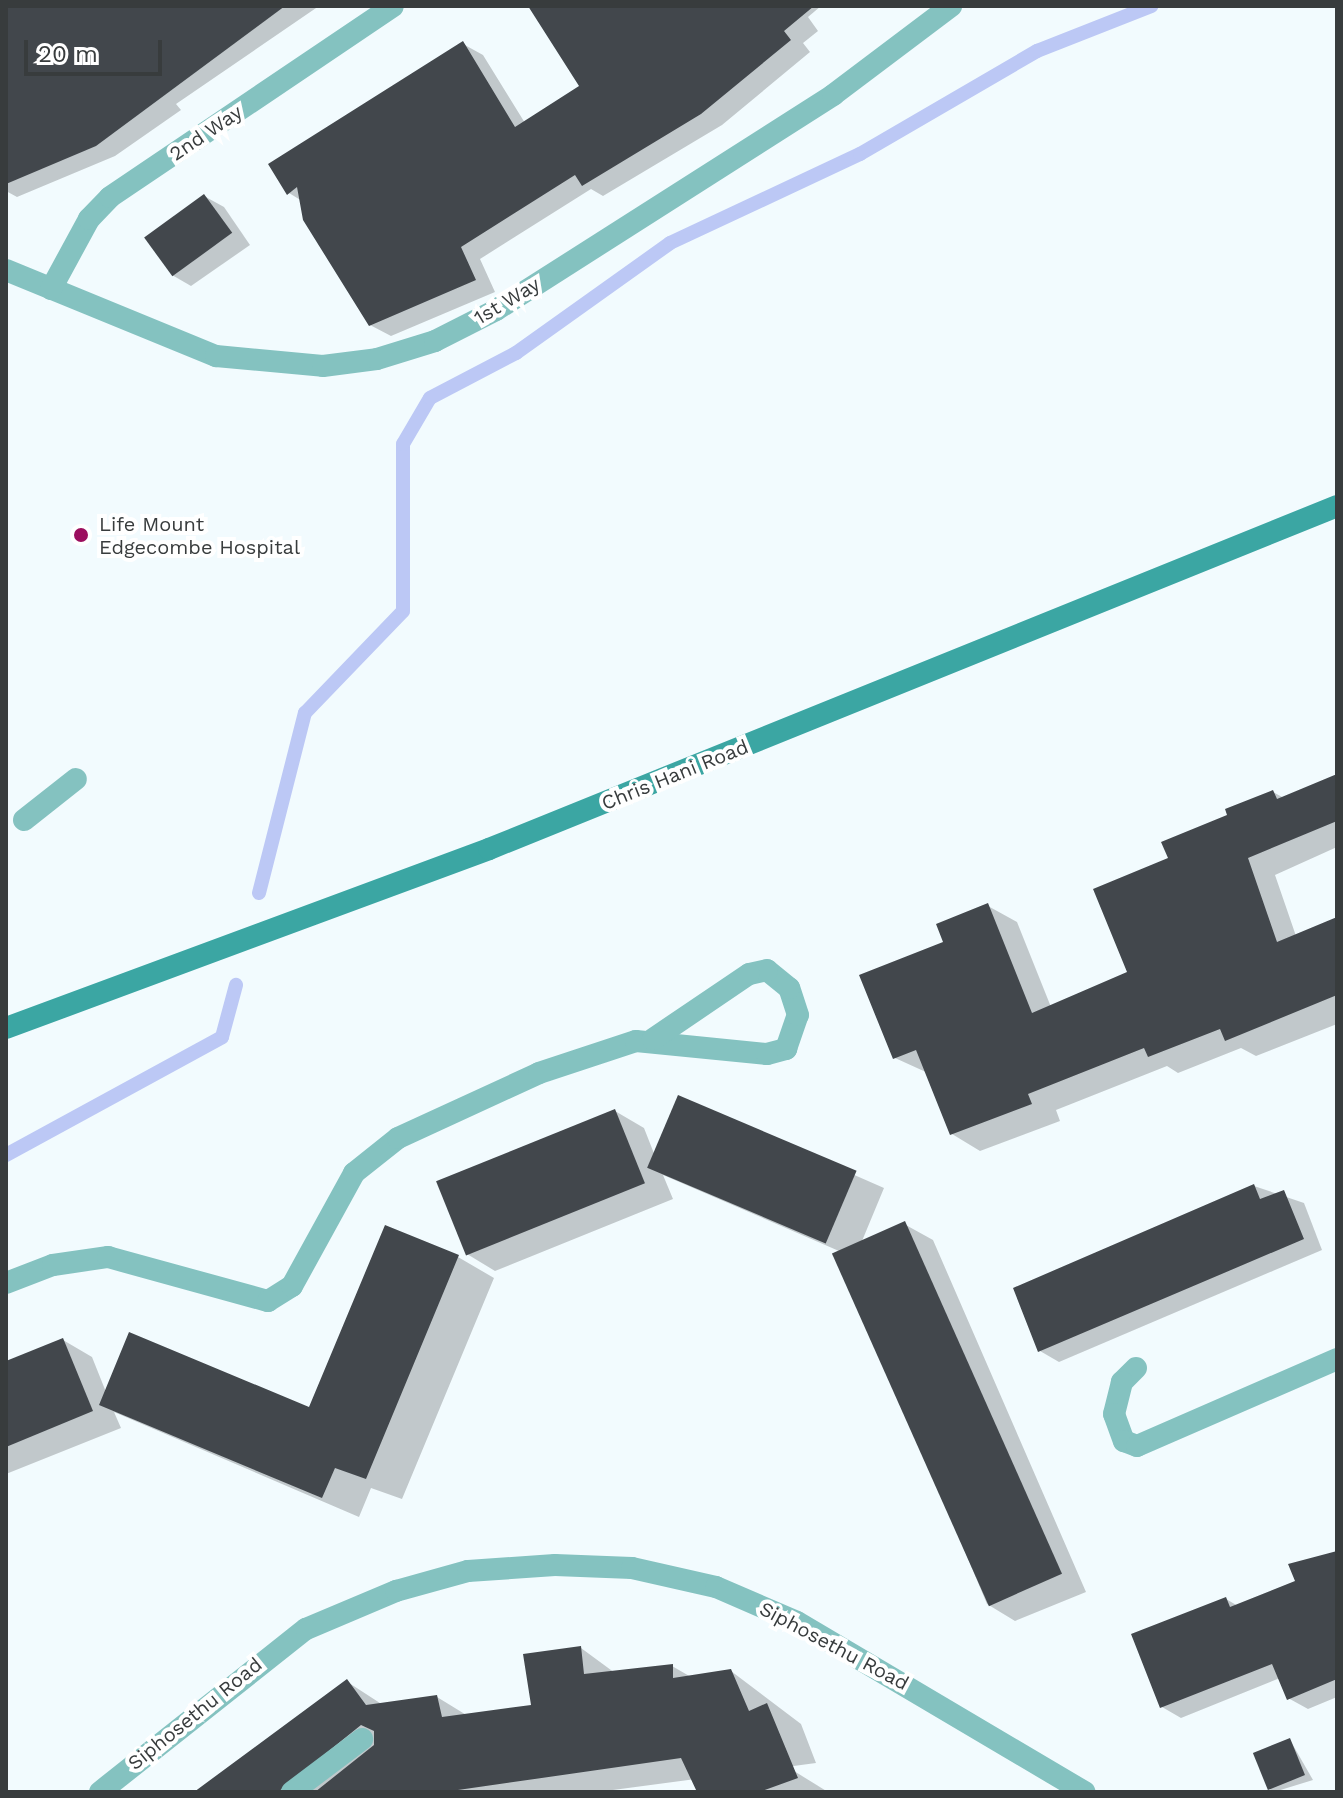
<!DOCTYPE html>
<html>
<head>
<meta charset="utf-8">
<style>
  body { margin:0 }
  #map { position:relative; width:1343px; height:1798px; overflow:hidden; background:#f2fbfe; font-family:"Work Sans",sans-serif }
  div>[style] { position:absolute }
  .shadow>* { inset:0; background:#0003 }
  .stream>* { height:14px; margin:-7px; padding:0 7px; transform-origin:7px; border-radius:7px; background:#bcc8f5 }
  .building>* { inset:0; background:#42474c; transform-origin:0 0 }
  .service>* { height:22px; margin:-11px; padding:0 11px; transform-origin:11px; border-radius:11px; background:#84c2c0 }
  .minor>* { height:22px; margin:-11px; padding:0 11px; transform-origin:11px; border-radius:11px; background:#84c2c0 }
  .tertiary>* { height:22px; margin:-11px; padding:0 11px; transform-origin:11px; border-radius:11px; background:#84c2c0 }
  .secondary>* { height:22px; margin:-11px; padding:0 11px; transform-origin:11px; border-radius:11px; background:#3ba6a3 }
  .dots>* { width:22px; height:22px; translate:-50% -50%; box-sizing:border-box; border:4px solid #fff; border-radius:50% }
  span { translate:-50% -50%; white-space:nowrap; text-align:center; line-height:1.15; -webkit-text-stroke:8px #fff; paint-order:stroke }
  .street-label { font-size:20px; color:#383c3d }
  .poi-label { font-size:20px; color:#383c3d }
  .left { translate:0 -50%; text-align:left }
  .frame { position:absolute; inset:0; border:8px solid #383c3d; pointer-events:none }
  .scale { position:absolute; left:24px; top:40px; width:138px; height:36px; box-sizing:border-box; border:4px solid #383c3d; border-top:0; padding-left:10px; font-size:24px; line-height:28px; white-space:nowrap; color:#383c3d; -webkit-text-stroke:6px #fff; paint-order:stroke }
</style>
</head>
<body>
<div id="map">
  <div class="shadow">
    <div style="clip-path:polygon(6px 6px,319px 6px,176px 104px,181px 110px,115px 156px,17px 197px,6px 191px)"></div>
    <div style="clip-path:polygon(529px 6px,821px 6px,808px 17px,818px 31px,803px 43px,810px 52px,722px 125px,603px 196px,591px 189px,480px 259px,495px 292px,391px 336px,370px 325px,302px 201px,289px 193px,463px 44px,483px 55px,525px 123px,582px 86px)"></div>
    <div style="clip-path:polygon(204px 196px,224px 207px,250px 245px,191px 286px,172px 275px)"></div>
    <div style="clip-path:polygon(1337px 777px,1337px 847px,1275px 875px,1296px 936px,1337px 919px,1337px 1024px,1256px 1056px,1241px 1048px,1178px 1073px,1167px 1066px,1056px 1110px,1060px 1121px,980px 1151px,952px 1134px,928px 1073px,895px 1058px,946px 943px,988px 906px,1017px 922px,1051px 1007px,1129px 973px,1170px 859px,1273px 792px,1284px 798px)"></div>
    <div style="clip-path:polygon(679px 1098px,884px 1188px,862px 1241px,904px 1224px,933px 1240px,1086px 1592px,1015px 1621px,987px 1604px,839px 1251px,663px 1175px,673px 1199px,495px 1271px,467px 1254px,615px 1111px,644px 1128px,655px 1156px)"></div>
    <div style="clip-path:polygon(1254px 1186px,1304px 1203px,1322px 1250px,1059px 1362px,1040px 1351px)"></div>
    <div style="clip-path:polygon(458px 1257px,494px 1278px,402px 1499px,371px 1488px,359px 1517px,114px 1412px,121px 1428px,6px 1474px,6px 1363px,63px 1340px,92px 1357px,106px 1392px,310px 1409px)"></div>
    <div style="clip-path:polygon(1337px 1551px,1337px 1697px,1308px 1709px,1288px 1698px,1280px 1678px,1181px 1718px,1162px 1707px,1226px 1599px,1238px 1606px,1297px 1582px)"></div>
    <div style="clip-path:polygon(581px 1648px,615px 1673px,672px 1666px,691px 1677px,731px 1671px,801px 1724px,816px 1763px,598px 1792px,200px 1792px,346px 1681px,383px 1705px,437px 1697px,468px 1716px,533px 1707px)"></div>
    <div style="clip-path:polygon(1290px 1740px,1313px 1780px,1274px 1792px,1268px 1788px)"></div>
    <div style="clip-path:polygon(794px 1771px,828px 1792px,743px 1792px)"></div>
  </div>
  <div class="stream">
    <div style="left:259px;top:893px;width:186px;rotate:-75.7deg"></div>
    <div style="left:305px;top:713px;width:141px;rotate:-46.1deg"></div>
    <div style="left:403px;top:611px;width:167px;rotate:-90deg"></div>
    <div style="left:403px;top:444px;width:53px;rotate:-59.6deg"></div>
    <div style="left:430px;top:398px;width:97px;rotate:-27.6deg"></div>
    <div style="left:516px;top:353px;width:189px;rotate:-35.5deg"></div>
    <div style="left:670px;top:243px;width:210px;rotate:-25.1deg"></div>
    <div style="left:860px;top:154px;width:205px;rotate:-30.2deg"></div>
    <div style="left:1037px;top:51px;width:123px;rotate:-21.5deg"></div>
    <div style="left:6px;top:1155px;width:246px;rotate:-28.6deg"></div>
    <div style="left:222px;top:1037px;width:54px;rotate:-74.9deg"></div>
  </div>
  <div class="building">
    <div style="clip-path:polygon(6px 6px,285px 6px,96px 146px,6px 184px)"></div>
    <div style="clip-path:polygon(528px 6px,814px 6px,784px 31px,791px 40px,701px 114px,582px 186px,575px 175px,461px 247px,476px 280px,369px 326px,303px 220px,297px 187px,287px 195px,268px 164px,463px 41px,515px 127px,579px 86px)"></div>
    <div style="left:204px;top:194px;width:48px;height:74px;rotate:54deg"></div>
    <div style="clip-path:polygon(1337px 774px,1337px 821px,1248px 858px,1277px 942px,1337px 917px,1337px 995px,1225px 1041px,1220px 1029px,1148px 1057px,1144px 1048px,1028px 1094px,1032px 1104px,950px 1135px,916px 1050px,893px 1059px,859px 975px,943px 942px,936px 924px,988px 903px,1032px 1013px,1127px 972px,1093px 889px,1168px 858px,1161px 842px,1227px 815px,1225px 809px,1273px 790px,1277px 799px)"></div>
    <div style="left:678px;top:1095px;width:194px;height:79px;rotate:23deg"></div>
    <div style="left:615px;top:1109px;width:80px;height:193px;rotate:68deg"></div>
    <div style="clip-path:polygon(1254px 1184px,1260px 1199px,1284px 1190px,1304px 1239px,1038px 1352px,1013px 1288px)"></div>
    <div style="left:905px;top:1221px;width:386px;height:80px;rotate:66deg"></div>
    <div style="clip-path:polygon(385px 1225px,459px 1255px,366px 1479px,335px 1468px,322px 1498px,99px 1405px,129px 1332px,309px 1407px)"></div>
    <div style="clip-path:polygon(63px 1338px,93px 1411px,6px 1447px,6px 1361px)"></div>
    <div style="clip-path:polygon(1337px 1551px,1337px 1679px,1287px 1700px,1272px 1664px,1160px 1708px,1131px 1634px,1226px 1597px,1230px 1607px,1295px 1581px,1288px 1564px)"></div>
    <div style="clip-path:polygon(581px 1646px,584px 1674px,673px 1664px,673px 1678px,731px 1669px,749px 1711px,767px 1703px,798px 1778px,759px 1792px,697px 1792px,681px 1758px,444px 1792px,315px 1792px,374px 1745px,374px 1731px,361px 1725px,278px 1792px,194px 1792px,347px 1679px,366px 1705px,437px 1695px,442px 1717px,531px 1705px,523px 1654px)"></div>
    <div style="left:1290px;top:1738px;width:40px;height:40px;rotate:68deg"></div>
  </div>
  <div class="service">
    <div style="left:24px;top:820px;width:66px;rotate:-38.3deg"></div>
    <div style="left:6px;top:1283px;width:50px;rotate:-21deg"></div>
    <div style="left:53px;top:1265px;width:56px;rotate:-8.3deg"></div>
    <div style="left:108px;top:1257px;width:166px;rotate:15.4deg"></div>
    <div style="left:268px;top:1301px;width:28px;rotate:-32deg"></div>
    <div style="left:292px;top:1286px;width:129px;rotate:-61.2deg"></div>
    <div style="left:354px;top:1173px;width:56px;rotate:-38.5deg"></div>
    <div style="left:398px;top:1138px;width:155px;rotate:-24.7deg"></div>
    <div style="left:539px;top:1073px;width:102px;rotate:-18.3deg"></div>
    <div style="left:636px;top:1041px;width:132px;rotate:5.7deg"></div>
    <div style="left:767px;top:1054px;width:20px;rotate:-15deg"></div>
    <div style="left:786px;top:1049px;width:36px;rotate:-71deg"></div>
    <div style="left:798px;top:1015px;width:28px;rotate:-108deg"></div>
    <div style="left:789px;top:988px;width:28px;rotate:-141deg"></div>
    <div style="left:767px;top:970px;width:18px;rotate:167deg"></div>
    <div style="left:749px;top:974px;width:116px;rotate:145.9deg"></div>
    <div style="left:1136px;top:1368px;width:20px;rotate:135deg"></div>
    <div style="left:1122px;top:1382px;width:33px;rotate:104deg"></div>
    <div style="left:1114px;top:1414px;width:29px;rotate:70deg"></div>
    <div style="left:1124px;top:1441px;width:14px;rotate:21deg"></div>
    <div style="left:1137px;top:1446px;width:218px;rotate:-23.5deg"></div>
    <div style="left:292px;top:1792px;width:88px;rotate:-37.1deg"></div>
  </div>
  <div class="minor">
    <div style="left:6px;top:270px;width:227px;rotate:22.3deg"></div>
    <div style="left:216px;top:356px;width:107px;rotate:5.3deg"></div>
    <div style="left:323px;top:366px;width:54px;rotate:-7.4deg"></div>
    <div style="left:377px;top:359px;width:61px;rotate:-17.2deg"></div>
    <div style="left:435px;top:341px;width:68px;rotate:-26.9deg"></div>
    <div style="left:496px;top:310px;width:400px;rotate:-32.5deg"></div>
    <div style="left:833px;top:95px;width:148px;rotate:-37deg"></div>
    <div style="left:51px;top:289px;width:80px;rotate:-61.5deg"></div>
    <div style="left:89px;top:219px;width:30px;rotate:-46deg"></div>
    <div style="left:110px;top:197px;width:341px;rotate:-34deg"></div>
  </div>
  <div class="tertiary">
    <div style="left:100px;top:1792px;width:263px;rotate:-38.4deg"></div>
    <div style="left:306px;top:1629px;width:98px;rotate:-22.9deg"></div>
    <div style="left:396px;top:1591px;width:75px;rotate:-15.5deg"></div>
    <div style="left:468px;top:1571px;width:87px;rotate:-3.9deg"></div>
    <div style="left:555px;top:1565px;width:77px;rotate:2.2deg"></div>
    <div style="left:632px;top:1568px;width:86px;rotate:12.7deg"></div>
    <div style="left:716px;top:1587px;width:88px;rotate:23.4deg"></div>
    <div style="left:797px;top:1622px;width:334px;rotate:30.6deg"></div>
  </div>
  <div class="secondary">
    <div style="left:6px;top:1028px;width:515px;rotate:-20.33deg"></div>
    <div style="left:489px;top:849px;width:915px;rotate:-22.02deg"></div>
  </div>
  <div class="dots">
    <div style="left:81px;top:535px;background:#9b0e5e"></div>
  </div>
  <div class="street-label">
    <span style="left:206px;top:133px;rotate:-34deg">2nd Way</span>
    <span style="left:507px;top:301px;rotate:-31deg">1st Way</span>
    <span style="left:675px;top:775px;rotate:-22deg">Chris Hani Road</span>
    <span style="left:834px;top:1646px;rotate:28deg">Siphosethu Road</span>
    <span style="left:195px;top:1714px;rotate:-39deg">Siphosethu Road</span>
  </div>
  <div class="poi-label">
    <span class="left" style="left:99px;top:536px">Life Mount<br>Edgecombe Hospital</span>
  </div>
  <div class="frame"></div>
  <div class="scale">20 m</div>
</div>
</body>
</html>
